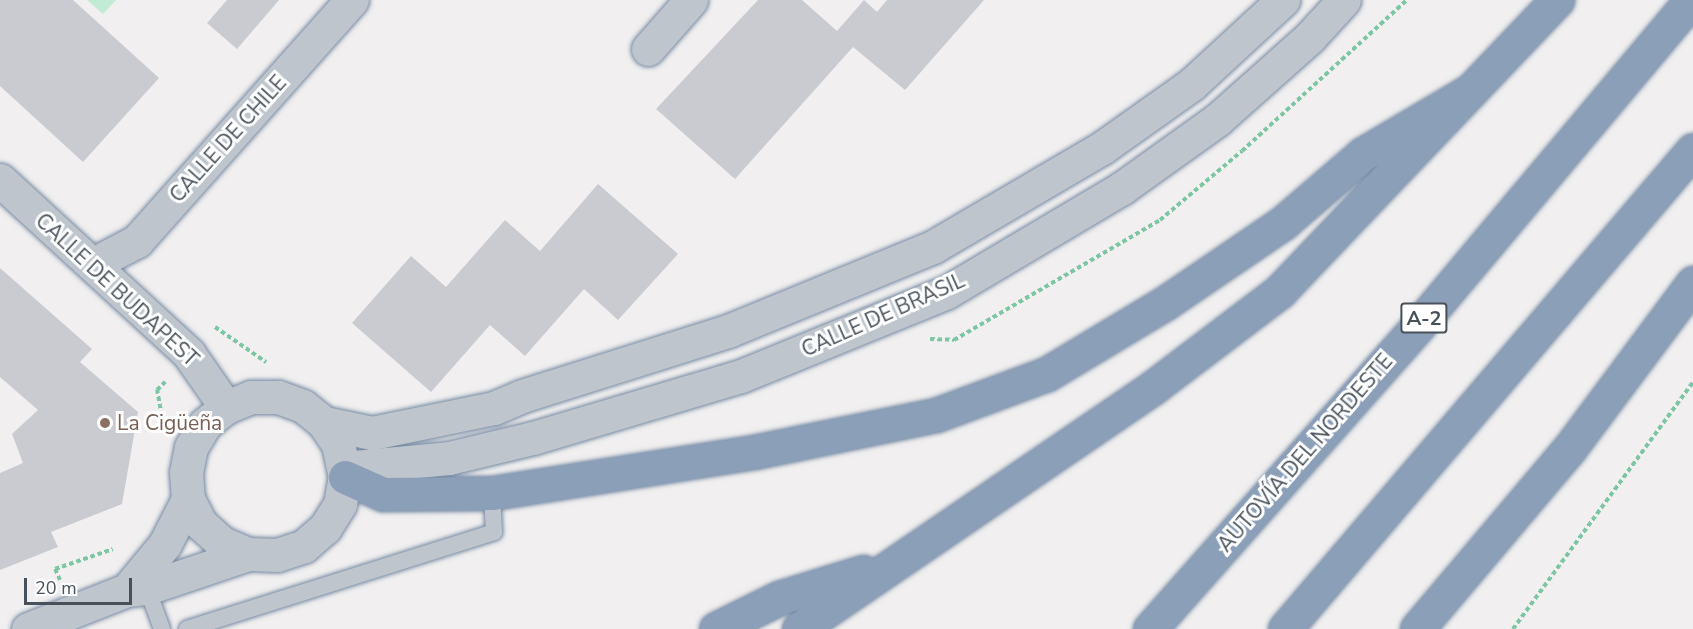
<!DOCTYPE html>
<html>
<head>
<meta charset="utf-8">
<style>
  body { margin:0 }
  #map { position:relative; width:1693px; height:629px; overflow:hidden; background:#f1efef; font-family:"Nunito Sans",sans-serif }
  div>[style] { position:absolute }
  .green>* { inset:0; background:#c1ebd3 }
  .building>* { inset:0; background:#c9cbd1 }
  .path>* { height:4px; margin-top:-2px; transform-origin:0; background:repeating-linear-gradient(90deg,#7cc6a4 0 4.5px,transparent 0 7.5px) }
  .roads { filter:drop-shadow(0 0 2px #768ba5) drop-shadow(0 0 2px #768ba5) }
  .service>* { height:16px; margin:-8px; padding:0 8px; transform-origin:8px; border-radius:8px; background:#bec5cc }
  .minor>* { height:33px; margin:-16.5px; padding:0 16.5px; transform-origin:16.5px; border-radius:16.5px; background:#bec5cc }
  .tertiary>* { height:33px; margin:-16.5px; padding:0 16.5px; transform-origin:16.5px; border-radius:16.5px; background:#bec5cc }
  .motorway>* { height:33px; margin:-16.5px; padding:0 16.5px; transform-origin:16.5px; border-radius:16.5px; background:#8b9fb9 }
  .dots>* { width:16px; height:16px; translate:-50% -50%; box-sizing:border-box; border:3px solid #fff; border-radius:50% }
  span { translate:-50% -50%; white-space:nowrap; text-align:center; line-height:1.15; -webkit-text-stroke:6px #fff; paint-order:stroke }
  .shield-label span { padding:2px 4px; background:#fff; border:2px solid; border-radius:4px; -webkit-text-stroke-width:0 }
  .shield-label { font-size:20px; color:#48515a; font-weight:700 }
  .street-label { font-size:21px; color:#48515a }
  .education-label { font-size:21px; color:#785e54 }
  .left { translate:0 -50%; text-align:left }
  .scale { position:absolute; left:24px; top:578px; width:108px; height:27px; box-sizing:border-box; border:3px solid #48515a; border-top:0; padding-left:8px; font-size:18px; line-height:21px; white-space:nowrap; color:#48515a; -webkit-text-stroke:4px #fff; paint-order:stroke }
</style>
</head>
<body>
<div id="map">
  <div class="green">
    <div style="clip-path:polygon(87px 0,116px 0,103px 14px)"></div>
  </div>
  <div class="building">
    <div style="clip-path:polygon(0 0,73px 0,159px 78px,83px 162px,0 86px)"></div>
    <div style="clip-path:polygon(227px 0,279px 0,237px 49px,207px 23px)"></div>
    <div style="clip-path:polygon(758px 0,802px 0,837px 31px,864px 0,877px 12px,887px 0,984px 0,905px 90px,853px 47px,735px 179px,656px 109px)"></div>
    <div style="clip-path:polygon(598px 184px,678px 254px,618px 320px,584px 289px,525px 356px,490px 325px,431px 392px,352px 323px,411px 256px,446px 287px,505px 220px,540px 251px)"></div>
    <div style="clip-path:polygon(0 268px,92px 349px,80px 362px,138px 412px,122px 504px,51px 532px,58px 547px,0 570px,0 473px,23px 463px,12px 434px,38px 410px,0 377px)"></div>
  </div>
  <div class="path">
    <div style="left:215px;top:327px;width:62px;rotate:34.5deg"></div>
    <div style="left:930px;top:339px;width:24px;rotate:2deg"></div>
    <div style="left:954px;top:340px;width:238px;rotate:-30.2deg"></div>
    <div style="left:1160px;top:220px;width:107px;rotate:-40.1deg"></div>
    <div style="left:1242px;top:151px;width:224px;rotate:-42.5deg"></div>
    <div style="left:163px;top:423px;width:34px;rotate:-100deg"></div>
    <div style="left:157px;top:390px;width:13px;rotate:-45deg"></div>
    <div style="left:60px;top:580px;width:12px;rotate:-114deg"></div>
    <div style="left:55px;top:569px;width:61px;rotate:-19deg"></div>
    <div style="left:1513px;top:629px;width:306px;rotate:-53.9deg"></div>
  </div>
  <div class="roads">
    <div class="service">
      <div style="left:147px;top:588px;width:44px;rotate:69.9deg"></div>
      <div style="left:187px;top:629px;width:322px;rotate:-17.5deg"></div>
      <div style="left:494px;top:532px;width:39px;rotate:-93deg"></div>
    </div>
    <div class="minor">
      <div style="left:648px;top:49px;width:65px;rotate:-48.7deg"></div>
      <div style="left:0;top:180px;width:257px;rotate:42.6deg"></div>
      <div style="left:189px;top:354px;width:65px;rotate:55.1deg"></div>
      <div style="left:93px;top:264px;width:50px;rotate:-27.6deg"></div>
      <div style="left:137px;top:241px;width:323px;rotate:-48.3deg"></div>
    </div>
    <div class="tertiary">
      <div style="left:324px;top:423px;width:49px;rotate:11.8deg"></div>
      <div style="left:372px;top:433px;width:125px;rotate:-11.6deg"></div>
      <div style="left:494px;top:408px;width:30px;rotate:-23deg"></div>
      <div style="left:522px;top:396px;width:216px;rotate:-17.5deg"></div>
      <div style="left:728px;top:331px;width:222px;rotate:-22.3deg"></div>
      <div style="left:933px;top:247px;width:196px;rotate:-30.4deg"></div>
      <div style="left:1102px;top:148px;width:110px;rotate:-35.4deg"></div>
      <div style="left:1192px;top:84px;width:124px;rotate:-42.7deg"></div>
      <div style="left:344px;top:468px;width:105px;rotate:-5.4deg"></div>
      <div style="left:449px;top:458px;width:86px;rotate:-13.4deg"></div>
      <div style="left:533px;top:438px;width:217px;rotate:-16.6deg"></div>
      <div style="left:741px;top:376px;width:222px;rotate:-22.2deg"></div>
      <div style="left:947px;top:292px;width:204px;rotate:-30.7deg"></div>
      <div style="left:1122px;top:188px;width:117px;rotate:-35.6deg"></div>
      <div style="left:1217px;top:120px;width:125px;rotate:-41.7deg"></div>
      <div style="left:1310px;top:37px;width:50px;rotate:-47.4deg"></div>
      <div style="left:127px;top:590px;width:60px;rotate:-50.4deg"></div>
      <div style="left:165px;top:544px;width:51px;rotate:-62.9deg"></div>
      <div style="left:28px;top:629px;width:106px;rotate:-21.5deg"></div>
      <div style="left:127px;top:590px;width:20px;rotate:-6deg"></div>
      <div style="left:147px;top:588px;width:107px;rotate:-18.6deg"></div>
      <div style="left:248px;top:554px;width:29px;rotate:2deg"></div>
      <div style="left:277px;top:555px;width:28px;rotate:-18deg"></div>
      <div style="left:304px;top:546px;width:28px;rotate:-41deg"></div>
      <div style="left:325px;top:528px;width:28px;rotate:-58deg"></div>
      <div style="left:340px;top:504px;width:27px;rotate:-80deg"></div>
      <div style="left:345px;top:477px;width:34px;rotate:-102deg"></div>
      <div style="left:338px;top:444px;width:25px;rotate:-124deg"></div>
      <div style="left:324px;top:423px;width:27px;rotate:-141deg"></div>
      <div style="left:303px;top:406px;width:27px;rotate:-160deg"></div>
      <div style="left:278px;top:397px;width:27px;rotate:180deg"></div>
      <div style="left:251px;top:397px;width:27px;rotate:158deg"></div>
      <div style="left:226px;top:407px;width:27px;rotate:141deg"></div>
      <div style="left:205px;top:424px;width:27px;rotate:121deg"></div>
      <div style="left:191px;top:447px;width:25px;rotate:101deg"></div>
      <div style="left:186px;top:472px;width:27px;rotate:86deg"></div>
      <div style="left:188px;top:499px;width:28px;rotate:63deg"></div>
      <div style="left:201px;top:524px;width:28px;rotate:42deg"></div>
      <div style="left:222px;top:543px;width:28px;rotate:23deg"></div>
    </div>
    <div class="motorway">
      <div style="left:345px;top:477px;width:42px;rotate:24.1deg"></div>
      <div style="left:383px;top:494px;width:109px;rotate:-0.5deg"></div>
      <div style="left:492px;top:493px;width:265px;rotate:-8.9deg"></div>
      <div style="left:754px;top:452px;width:186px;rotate:-11.5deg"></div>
      <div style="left:936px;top:415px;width:118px;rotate:-20.3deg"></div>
      <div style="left:1047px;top:374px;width:138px;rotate:-31deg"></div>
      <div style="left:1165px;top:303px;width:144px;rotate:-34.2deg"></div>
      <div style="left:1284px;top:222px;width:104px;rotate:-40.7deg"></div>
      <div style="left:1363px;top:154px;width:124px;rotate:-30.5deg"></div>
      <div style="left:716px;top:629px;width:70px;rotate:-26.2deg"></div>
      <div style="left:779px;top:598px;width:88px;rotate:-17.2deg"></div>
      <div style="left:799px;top:629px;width:431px;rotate:-34.3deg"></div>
      <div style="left:1155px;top:386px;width:157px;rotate:-37.2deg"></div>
      <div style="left:1280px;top:291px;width:402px;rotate:-46.4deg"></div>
      <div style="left:1150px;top:629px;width:403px;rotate:-48.5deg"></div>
      <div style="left:1417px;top:327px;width:427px;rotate:-50deg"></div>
      <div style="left:1285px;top:629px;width:629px;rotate:-49.58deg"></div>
      <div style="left:1417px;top:629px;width:237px;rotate:-49.8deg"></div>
      <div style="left:1570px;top:448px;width:206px;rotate:-53.3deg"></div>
    </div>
  </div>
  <div class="dots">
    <div style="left:105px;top:423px;background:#8d6e63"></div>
  </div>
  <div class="shield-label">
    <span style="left:1424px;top:318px">A-2</span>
  </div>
  <div class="street-label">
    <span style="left:228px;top:139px;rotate:-48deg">CALLE DE CHILE</span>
    <span style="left:117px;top:290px;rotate:43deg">CALLE DE BUDAPEST</span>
    <span style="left:883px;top:315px;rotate:-24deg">CALLE DE BRASIL</span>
    <span style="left:1305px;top:453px;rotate:-49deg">AUTOVÍA DEL NORDESTE</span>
  </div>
  <div class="education-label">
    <span class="left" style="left:117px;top:423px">La Cigüeña</span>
  </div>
  <div class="scale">20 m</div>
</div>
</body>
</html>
